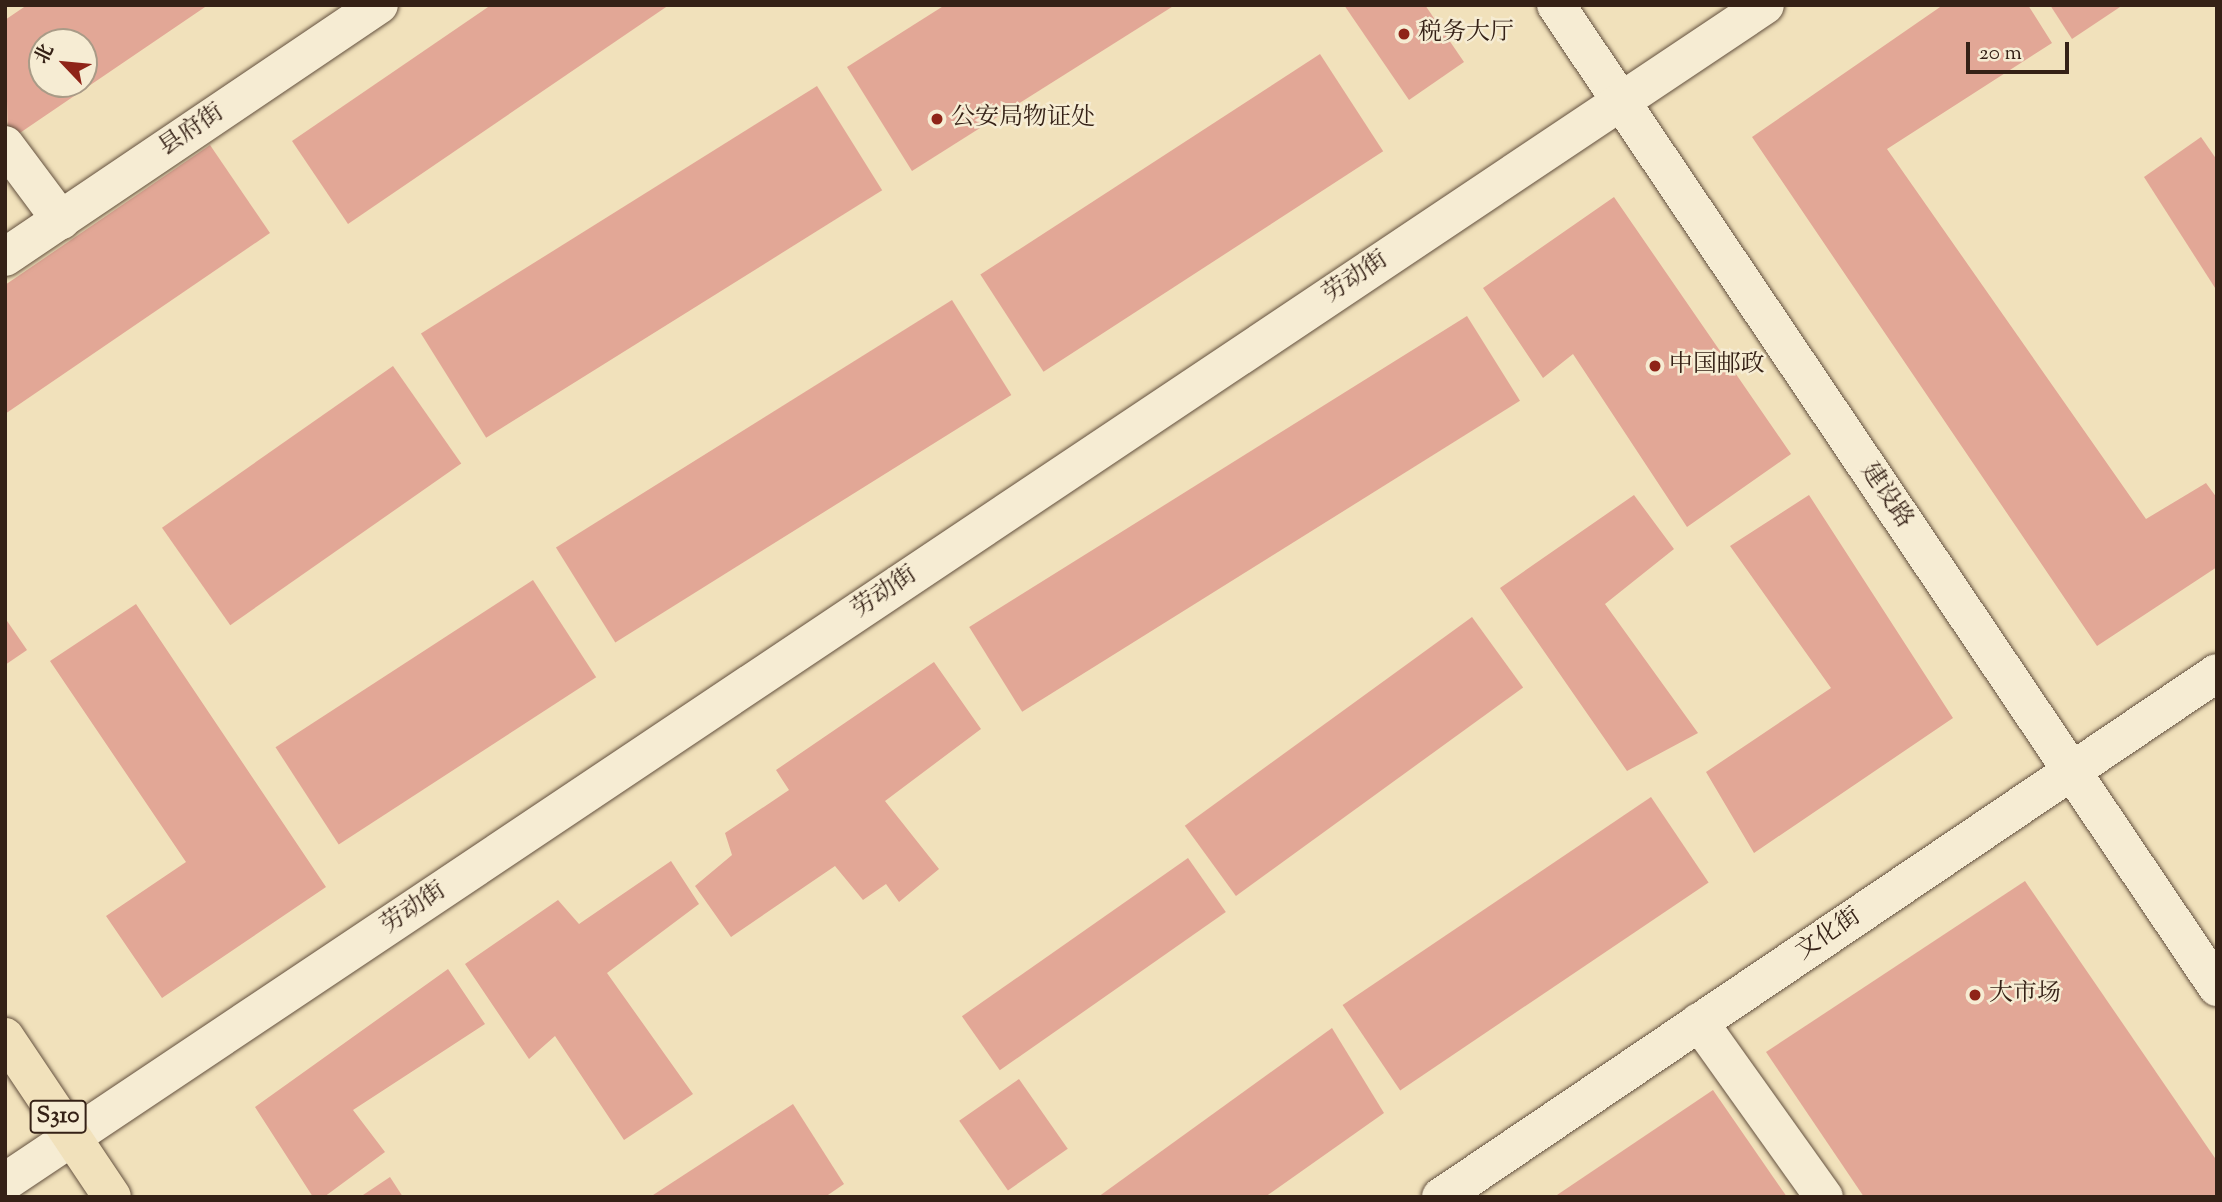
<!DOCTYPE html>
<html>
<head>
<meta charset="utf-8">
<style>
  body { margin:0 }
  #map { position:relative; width:2222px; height:1202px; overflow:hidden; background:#f1e1bb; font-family:"Sorts Mill Goudy","Noto Serif SC",serif }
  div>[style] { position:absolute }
  .building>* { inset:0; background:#e2a796; transform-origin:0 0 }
  .roads { filter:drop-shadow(0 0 2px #64513f) drop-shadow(0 0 2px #64513f) }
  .minor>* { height:38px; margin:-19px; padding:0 19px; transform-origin:19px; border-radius:19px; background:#f6ecd3 }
  .major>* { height:38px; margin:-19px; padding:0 19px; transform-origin:19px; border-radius:19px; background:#f1e1bb }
  .dots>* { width:19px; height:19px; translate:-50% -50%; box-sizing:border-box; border:4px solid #f6ecd3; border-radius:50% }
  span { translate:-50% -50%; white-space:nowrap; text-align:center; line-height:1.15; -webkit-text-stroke:5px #f6ecd3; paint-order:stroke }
  .shield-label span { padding:2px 5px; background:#f6ecd3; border:2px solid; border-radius:5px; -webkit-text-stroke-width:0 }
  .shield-label { font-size:23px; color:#352116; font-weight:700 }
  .poi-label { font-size:24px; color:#352116 }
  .left { translate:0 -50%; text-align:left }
  .street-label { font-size:24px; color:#352116 }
  .frame { position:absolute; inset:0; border:7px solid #352116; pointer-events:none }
  .north { position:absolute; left:28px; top:28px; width:70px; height:70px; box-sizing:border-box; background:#f6ecd3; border:2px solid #a99b87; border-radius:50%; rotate:296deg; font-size:19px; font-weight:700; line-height:28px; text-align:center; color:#352116 }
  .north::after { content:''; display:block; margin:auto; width:24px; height:32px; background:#8f2418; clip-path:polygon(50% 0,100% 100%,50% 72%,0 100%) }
  .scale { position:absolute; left:1966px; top:42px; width:103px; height:32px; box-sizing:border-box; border:4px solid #352116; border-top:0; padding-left:9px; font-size:21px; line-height:24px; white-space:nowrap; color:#352116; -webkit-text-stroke:5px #f6ecd3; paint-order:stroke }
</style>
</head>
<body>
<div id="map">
  <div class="building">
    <div style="clip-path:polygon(evenodd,27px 5px,208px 5px,8px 141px,5px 20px,27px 5px,42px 42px,84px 42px,84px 84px,42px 84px,42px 42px)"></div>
    <div style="clip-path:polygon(491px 5px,669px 5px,348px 224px,292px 141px)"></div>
    <div style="clip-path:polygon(945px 5px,1175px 5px,912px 171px,847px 67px)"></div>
    <div style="clip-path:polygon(1344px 5px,1425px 5px,1464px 62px,1409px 100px)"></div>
    <div style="clip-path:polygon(1943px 5px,2028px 5px,2052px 43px,1887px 149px,2146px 519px,2206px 483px,2217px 498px,2217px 567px,2097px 646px,1752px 137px)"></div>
    <div style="clip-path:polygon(2050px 5px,2123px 5px,2072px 39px)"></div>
    <div style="left:1320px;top:54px;width:116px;height:405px;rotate:57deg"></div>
    <div style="left:817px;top:86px;width:123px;height:467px;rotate:58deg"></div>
    <div style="clip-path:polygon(2201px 137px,2217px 160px,2217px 291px,2144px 177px)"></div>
    <div style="clip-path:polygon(210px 145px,270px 233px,5px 414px,5px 285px)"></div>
    <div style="clip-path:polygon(1614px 197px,1791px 454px,1687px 527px,1573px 354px,1543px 378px,1483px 288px)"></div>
    <div style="left:952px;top:300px;width:112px;height:467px;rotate:58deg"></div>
    <div style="left:1467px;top:316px;width:100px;height:587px;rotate:58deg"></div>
    <div style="left:393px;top:366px;width:119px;height:282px;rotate:55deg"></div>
    <div style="clip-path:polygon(1634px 495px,1674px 549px,1605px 604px,1698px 733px,1627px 771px,1500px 588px)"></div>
    <div style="clip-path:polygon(1809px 495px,1953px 718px,1754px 853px,1706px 772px,1831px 688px,1730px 546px)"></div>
    <div style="left:533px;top:580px;width:116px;height:307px;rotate:57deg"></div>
    <div style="clip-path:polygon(136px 604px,326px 887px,162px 998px,106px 916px,186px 862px,50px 661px)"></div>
    <div style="left:1472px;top:617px;width:87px;height:355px;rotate:54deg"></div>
    <div style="clip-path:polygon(5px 618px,27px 650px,5px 665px)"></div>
    <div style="clip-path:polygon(934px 662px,981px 729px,885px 801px,939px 869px,899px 902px,886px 884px,863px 900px,835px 866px,731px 937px,695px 886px,732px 855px,725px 833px,789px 790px,776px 770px)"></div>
    <div style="left:1651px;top:797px;width:103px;height:372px;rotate:56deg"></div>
    <div style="left:1188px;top:858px;width:66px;height:276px;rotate:55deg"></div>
    <div style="clip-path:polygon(671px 861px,699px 904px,607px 973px,693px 1094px,624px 1140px,555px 1036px,529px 1059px,465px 964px,558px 900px,579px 924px)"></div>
    <div style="clip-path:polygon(2025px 881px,2217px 1161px,2217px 1197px,1864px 1197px,1766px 1052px)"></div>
    <div style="clip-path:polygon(448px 969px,485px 1024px,353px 1110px,385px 1152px,324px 1197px,313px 1197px,255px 1107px)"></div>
    <div style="clip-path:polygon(1332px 1028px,1384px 1113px,1265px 1197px,1098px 1197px)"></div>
    <div style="left:1019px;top:1079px;width:85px;height:73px;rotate:55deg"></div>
    <div style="clip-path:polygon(1713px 1090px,1787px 1197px,1554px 1197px)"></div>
    <div style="clip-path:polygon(793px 1104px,844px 1184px,825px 1197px,650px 1197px)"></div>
    <div style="clip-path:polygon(390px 1177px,403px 1197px,360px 1197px)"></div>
  </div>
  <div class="roads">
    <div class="minor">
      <div style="left:1556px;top:5px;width:1184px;rotate:56.05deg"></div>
      <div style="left:5px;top:145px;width:94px;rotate:53.3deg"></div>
      <div style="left:5px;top:257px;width:451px;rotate:-34deg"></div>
      <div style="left:1699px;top:1022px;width:215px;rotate:54.5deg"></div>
      <div style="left:5px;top:1182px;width:2117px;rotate:-33.77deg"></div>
      <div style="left:1441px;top:1197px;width:936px;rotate:-34.03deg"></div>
    </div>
    <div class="major">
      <div style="left:5px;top:1037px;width:192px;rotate:56.2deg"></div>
    </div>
  </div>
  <div class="dots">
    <div style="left:1404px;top:34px;background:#8f2418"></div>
    <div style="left:937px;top:119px;background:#8f2418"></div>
    <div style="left:1655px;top:366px;background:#8f2418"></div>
    <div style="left:1975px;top:995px;background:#8f2418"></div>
  </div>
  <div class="shield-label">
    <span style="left:58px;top:1117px">S310</span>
  </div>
  <div class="poi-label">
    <span class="left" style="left:1418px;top:34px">税务大厅</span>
    <span class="left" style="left:951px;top:119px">公安局物证处</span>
    <span class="left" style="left:1669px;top:366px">中国邮政</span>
    <span class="left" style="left:1989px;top:995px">大市场</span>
  </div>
  <div class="street-label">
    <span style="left:192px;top:131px;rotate:-34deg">县府街</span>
    <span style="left:1356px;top:278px;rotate:-34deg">劳动街</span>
    <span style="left:1886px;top:496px;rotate:56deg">建设路</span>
    <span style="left:885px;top:593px;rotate:-34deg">劳动街</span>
    <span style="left:414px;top:909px;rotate:-34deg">劳动街</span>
    <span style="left:1829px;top:935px;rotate:-34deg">文化街</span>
  </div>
  <div class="frame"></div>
  <div class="north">北</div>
  <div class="scale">20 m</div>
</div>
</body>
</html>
